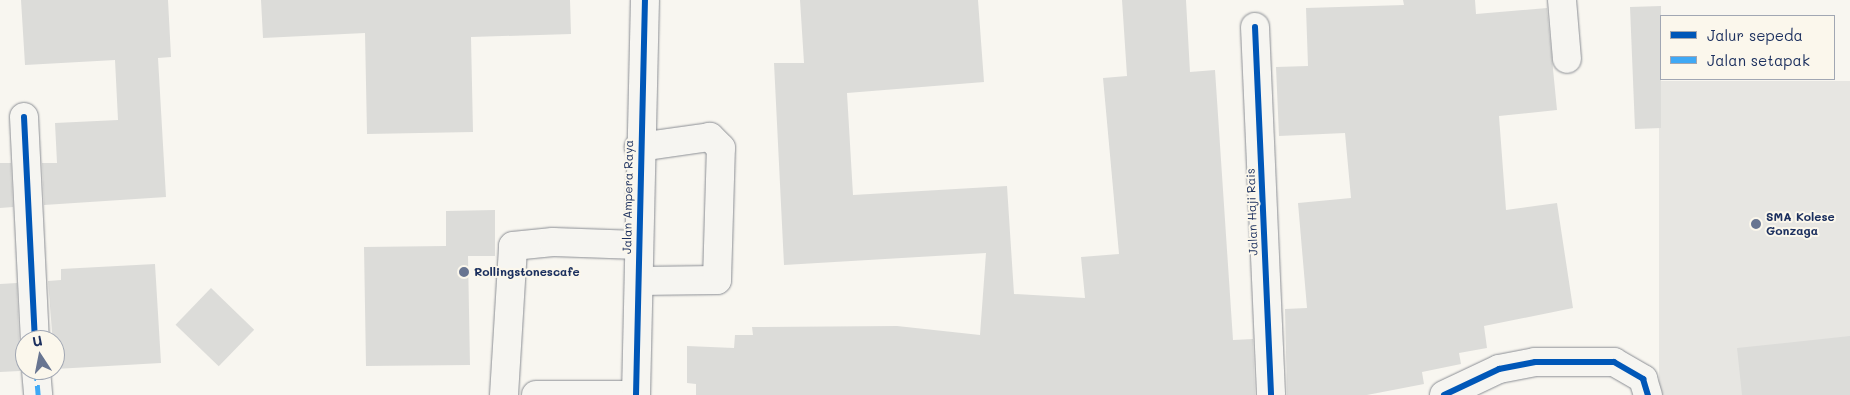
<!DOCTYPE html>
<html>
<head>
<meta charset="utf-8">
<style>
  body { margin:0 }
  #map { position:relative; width:1850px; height:395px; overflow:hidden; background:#f8f6f0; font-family:Mali,sans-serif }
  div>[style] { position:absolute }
  .built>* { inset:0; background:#e7e6e2; transform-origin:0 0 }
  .building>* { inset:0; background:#dcdcd9; transform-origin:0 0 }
  .roads { filter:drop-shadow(0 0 1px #8b8e94) drop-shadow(0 0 1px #8b8e94) }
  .minor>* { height:28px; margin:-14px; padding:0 14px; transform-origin:14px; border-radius:14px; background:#f6f5f1 }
  .quiet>* { height:5px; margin-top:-2.5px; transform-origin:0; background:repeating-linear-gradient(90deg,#3fa9f5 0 10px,transparent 0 15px) }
  .cycleway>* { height:6px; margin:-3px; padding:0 3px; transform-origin:3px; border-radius:3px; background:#0057b8 }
  .dots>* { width:14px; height:14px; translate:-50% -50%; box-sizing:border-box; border:2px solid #fbf7ec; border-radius:50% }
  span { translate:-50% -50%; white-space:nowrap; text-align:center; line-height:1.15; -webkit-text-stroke:4px #fbf7ec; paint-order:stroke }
  .street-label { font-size:12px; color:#1b2f5e }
  .poi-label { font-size:12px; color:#1b2f5e; font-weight:700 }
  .left { translate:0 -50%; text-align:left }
  .legend { position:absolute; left:1660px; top:15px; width:175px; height:65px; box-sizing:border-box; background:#fbf7ec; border:1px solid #a1a7b3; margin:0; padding:6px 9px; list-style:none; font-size:15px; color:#1b2f5e }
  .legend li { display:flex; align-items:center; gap:10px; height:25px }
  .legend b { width:25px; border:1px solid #a1a7b3 }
  .north { position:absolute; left:15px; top:330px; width:50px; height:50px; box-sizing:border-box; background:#fbf7ec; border:1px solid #a1a7b3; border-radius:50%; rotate:349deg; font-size:14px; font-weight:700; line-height:20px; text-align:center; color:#1b2f5e }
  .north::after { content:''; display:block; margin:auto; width:18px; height:22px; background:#687591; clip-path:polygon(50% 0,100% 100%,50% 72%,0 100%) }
</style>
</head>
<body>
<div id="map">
  <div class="built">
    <div style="left:1850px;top:81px;width:314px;height:191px;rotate:90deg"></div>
  </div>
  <div class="building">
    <div style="clip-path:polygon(21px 0,168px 0,171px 57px,158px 58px,166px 197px,44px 205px,42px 163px,57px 163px,55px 123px,118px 120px,115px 60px,25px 65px)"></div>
    <div style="clip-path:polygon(261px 0,570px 0,571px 34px,471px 37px,473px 132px,367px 134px,365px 33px,263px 38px)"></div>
    <div style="clip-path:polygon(800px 0,978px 0,984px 82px,847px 93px,853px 195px,1007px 186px,1014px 294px,1085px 298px,1081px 257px,1119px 254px,1103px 78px,1127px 76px,1122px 0,1186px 0,1190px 72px,1215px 70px,1233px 340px,1253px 339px,1255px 395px,696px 395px,696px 384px,687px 383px,687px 346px,734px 348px,735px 335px,753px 335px,752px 327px,897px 326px,980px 335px,986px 253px,784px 265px,774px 63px,804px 63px)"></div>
    <div style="clip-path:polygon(1403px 0,1475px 0,1476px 14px,1547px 8px,1557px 110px,1499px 116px,1506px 210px,1557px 203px,1573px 308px,1484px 326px,1487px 348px,1459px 353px,1461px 364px,1422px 372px,1424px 384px,1367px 395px,1287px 395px,1285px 309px,1307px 308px,1298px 203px,1351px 198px,1345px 133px,1279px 136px,1276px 67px,1308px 66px,1306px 8px,1404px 5px)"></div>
    <div style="clip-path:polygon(1661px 6px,1661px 128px,1635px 129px,1630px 7px)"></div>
    <div style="clip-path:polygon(0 163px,11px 163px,13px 207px,0 208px)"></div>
    <div style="clip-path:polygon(495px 210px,495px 256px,468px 256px,470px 365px,366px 366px,364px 247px,446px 246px,446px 211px)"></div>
    <div style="clip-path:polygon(155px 264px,161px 363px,55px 369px,48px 281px,61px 280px,61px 269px)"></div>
    <div style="clip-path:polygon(17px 283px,19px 341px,25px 360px,20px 371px,0 372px,0 284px)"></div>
    <div style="left:211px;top:288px;width:60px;height:51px;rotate:44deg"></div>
    <div style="clip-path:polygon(1850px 336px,1850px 395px,1742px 395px,1737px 348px)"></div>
  </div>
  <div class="roads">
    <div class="minor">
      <div style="left:1562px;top:0;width:59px;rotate:85.2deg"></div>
      <div style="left:1255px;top:27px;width:368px;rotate:87.5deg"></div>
      <div style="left:24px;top:117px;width:223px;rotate:87.2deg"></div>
      <div style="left:639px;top:281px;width:78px;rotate:-0.7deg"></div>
      <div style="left:717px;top:280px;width:132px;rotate:-88.3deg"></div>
      <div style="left:721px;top:148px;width:16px;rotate:-135deg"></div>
      <div style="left:710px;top:137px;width:72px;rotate:172deg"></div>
      <div style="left:36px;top:370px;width:25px;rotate:85deg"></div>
      <div style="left:504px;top:395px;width:149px;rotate:-86.5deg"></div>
      <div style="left:513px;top:246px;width:40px;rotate:-5.7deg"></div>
      <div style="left:553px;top:242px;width:85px;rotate:2deg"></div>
      <div style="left:536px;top:395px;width:100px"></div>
      <div style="left:636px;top:395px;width:395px;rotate:-88.7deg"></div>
      <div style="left:1444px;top:395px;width:61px;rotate:-25.3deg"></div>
      <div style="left:1499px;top:369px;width:37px;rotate:-11deg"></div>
      <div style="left:1535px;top:362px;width:79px"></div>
      <div style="left:1614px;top:362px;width:34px;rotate:30deg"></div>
      <div style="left:1643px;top:379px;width:17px;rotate:73deg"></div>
    </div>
  </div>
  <div class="quiet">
    <div style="left:36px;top:370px;width:25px;rotate:85deg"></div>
  </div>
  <div class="cycleway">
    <div style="left:1255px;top:27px;width:368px;rotate:87.5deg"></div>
    <div style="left:24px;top:117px;width:223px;rotate:87.2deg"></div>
    <div style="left:636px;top:395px;width:395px;rotate:-88.7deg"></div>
    <div style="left:1444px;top:395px;width:61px;rotate:-25.3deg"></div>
    <div style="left:1499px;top:369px;width:37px;rotate:-11deg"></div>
    <div style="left:1535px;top:362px;width:79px"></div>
    <div style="left:1614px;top:362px;width:34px;rotate:30deg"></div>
    <div style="left:1643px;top:379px;width:17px;rotate:73deg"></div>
  </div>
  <div class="dots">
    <div style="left:1756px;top:224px;background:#687591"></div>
    <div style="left:464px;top:272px;background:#687591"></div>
  </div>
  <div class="street-label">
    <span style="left:628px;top:197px;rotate:-89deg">Jalan Ampera Raya</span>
    <span style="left:1252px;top:212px;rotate:-92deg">Jalan Haji Rais</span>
  </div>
  <div class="poi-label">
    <span class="left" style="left:1766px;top:224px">SMA Kolese<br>Gonzaga</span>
    <span class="left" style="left:474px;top:272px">Rollingstonescafe</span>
  </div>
  <ul class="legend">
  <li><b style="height:6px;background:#0057b8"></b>Jalur sepeda</li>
  <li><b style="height:6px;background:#3fa9f5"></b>Jalan setapak</li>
  </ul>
  <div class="north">U</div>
</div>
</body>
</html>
